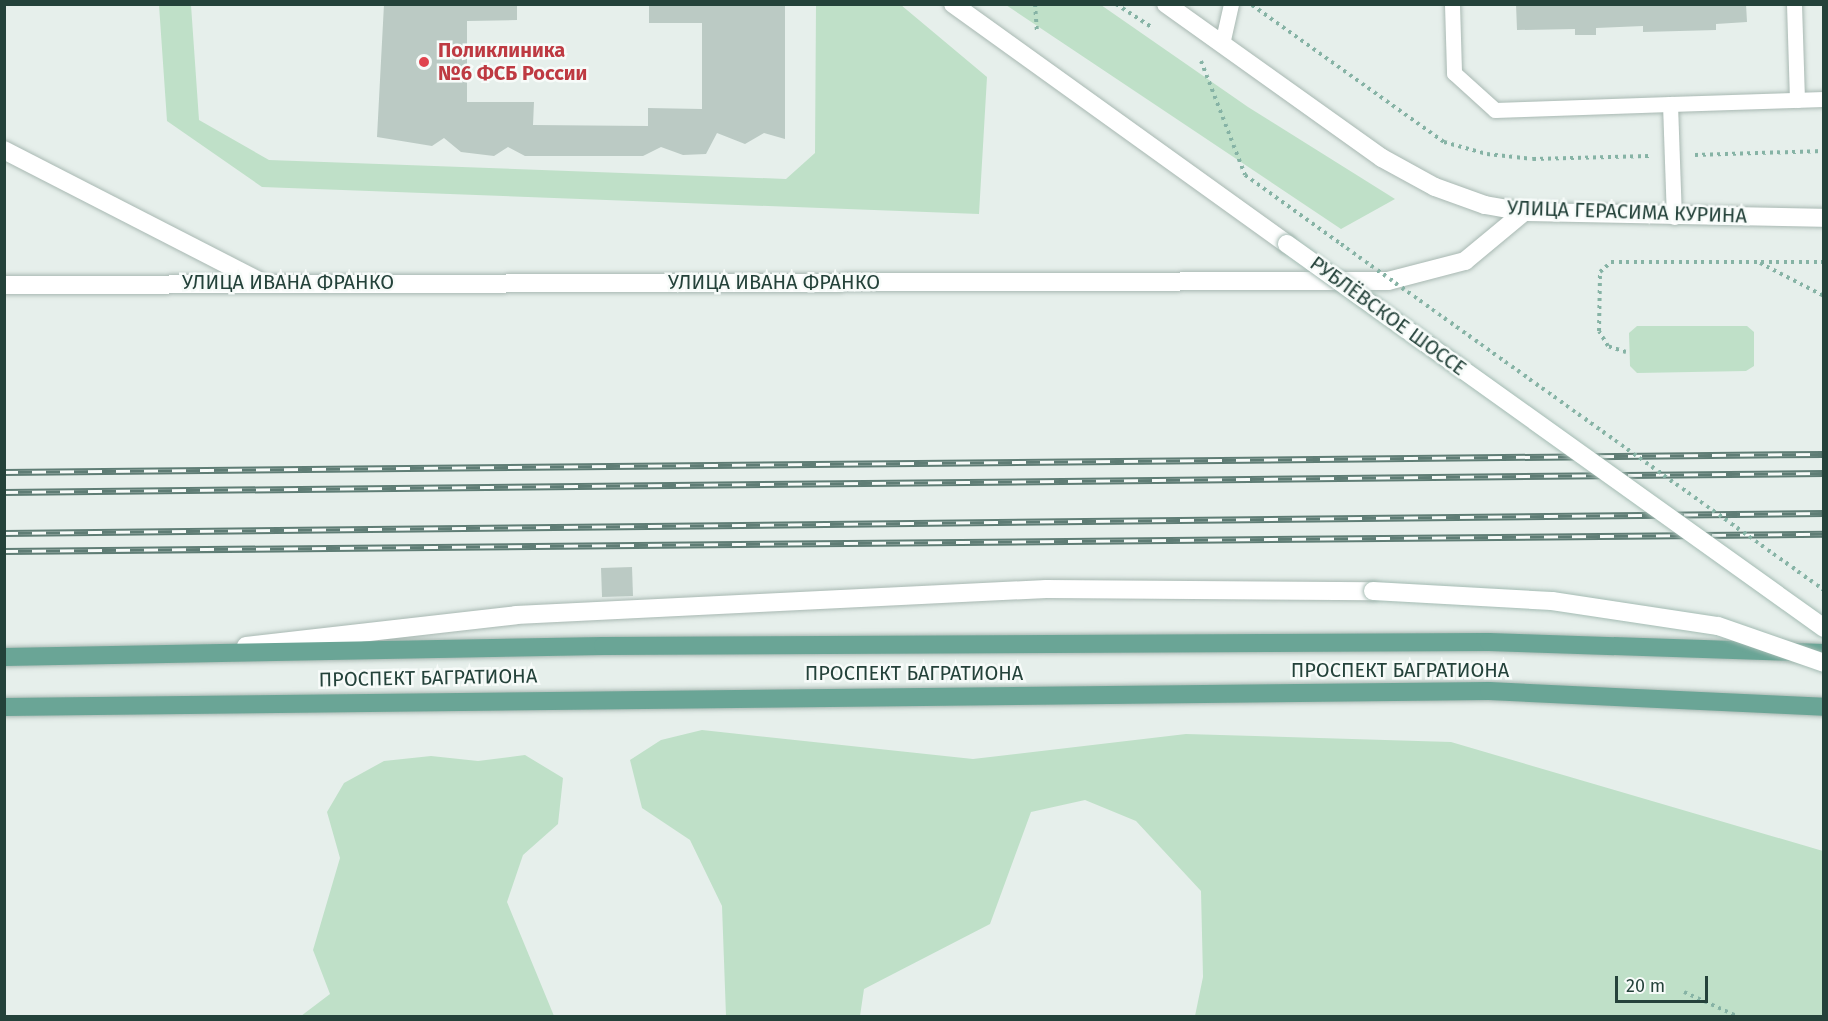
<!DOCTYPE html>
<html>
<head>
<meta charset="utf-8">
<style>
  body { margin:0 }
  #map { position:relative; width:1828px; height:1021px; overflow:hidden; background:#e6efeb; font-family:"Fira Sans",sans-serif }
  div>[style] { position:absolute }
  .green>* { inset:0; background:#bfe0c8 }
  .building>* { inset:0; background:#bbcac4; transform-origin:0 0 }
  .path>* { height:4px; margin-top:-2px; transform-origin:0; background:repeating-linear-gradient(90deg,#86b3a5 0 3px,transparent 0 7.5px) }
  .roads { filter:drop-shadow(0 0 2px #a8b8b2) drop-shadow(0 0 2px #a8b8b2) }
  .lane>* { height:15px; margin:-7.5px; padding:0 7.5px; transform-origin:7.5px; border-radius:7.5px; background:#fff }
  .street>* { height:18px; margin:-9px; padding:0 9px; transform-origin:9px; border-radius:9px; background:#fff }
  .secondary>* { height:18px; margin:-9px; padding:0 9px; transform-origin:9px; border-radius:9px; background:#fff }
  .primary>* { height:18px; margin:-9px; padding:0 9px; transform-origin:9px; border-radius:9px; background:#6aa596 }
  .rail>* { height:7px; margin-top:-3.5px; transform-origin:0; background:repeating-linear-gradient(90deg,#f7fbf9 0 14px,#5f7d75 0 28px); box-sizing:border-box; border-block:2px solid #5f7d75 }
  .path-bridge>* { height:4px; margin-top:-2px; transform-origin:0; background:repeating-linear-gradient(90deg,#86b3a5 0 3px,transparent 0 7.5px) }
  .bridges { filter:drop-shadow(0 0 2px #a4bbb3) drop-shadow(0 0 2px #a4bbb3) }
  .secondary-bridge>* { height:18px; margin:-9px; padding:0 9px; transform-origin:9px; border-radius:9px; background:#fff }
  .dots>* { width:16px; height:16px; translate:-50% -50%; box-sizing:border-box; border:3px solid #f7fbf9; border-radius:50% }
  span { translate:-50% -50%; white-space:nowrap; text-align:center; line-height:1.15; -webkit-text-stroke:5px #f7fbf9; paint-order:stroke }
  .health-label { font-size:20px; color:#be3a42; font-weight:700 }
  .left { translate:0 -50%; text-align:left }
  .street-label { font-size:20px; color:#24423a }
  .frame { position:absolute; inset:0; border:6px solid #24423a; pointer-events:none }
  .scale { position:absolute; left:1615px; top:976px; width:93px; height:27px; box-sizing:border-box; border:3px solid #24423a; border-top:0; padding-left:8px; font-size:18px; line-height:21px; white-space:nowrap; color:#24423a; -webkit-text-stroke:4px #f7fbf9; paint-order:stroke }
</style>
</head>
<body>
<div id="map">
  <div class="green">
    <div style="clip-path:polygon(159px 5px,191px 5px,199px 120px,269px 160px,786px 179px,815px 153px,816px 5px,901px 5px,987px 77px,979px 214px,262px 187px,167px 121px)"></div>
    <div style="clip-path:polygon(1006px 5px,1101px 5px,1248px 107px,1395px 199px,1341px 229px)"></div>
    <div style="clip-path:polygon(1637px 326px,1747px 326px,1754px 332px,1754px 366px,1746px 371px,1637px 373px,1630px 366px,1629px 333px)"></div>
    <div style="clip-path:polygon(702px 730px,973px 759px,1186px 734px,1451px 742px,1823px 851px,1823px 1016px,1195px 1016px,1203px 977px,1201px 891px,1136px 821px,1085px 800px,1031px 812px,990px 924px,864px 989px,860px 1016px,726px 1016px,722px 906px,690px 840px,642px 808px,630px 760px,661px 740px)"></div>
    <div style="clip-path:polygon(525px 755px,563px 778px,558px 824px,523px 855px,507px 902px,554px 1016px,301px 1016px,330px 994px,313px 950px,340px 858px,327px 812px,344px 783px,384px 761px,431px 756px,478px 761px)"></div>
  </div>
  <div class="building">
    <div style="clip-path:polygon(384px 4px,517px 4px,517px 20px,467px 21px,467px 102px,534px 102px,533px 125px,648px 126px,648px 108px,702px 109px,702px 23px,649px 23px,649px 4px,785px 4px,785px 139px,764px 133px,745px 144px,717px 133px,706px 154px,683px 155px,661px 147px,643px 156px,525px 156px,508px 147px,494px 156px,461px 152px,444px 138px,432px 146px,377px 137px)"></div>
    <div style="clip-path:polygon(1516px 4px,1746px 4px,1747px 22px,1716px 24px,1716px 30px,1643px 32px,1643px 26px,1596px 28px,1596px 35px,1575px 35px,1575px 29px,1517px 30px)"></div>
    <div style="left:632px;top:567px;width:29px;height:31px;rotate:88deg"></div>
  </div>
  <div class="path">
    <div style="left:1035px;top:4px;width:30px;rotate:86deg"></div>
    <div style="left:1116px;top:4px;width:44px;rotate:33deg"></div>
    <div style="left:1252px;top:5px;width:236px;rotate:35.5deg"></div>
    <div style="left:1444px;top:142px;width:45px;rotate:15.6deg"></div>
    <div style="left:1487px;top:154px;width:46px;rotate:6.2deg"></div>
    <div style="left:1533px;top:159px;width:116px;rotate:-1.5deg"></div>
    <div style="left:1201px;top:61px;width:122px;rotate:68.9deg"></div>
    <div style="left:1245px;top:175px;width:118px;rotate:35.7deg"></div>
    <div style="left:1695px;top:155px;width:129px;rotate:-1.8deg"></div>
    <div style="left:1760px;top:263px;width:72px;rotate:27.3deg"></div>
    <div style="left:1626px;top:352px;width:19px;rotate:-162deg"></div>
    <div style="left:1608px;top:346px;width:17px;rotate:-121deg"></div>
    <div style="left:1599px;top:331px;width:59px;rotate:-89deg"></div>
    <div style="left:1600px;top:272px;width:15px;rotate:-42deg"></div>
    <div style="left:1611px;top:262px;width:213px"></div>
    <div style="left:1684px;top:992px;width:58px;rotate:24.4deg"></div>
  </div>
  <div class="roads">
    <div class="lane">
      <div style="left:1452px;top:4px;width:69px;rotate:88.3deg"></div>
      <div style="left:1454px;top:73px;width:55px;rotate:42.1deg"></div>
      <div style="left:1495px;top:110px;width:175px;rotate:-2deg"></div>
      <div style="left:1670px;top:104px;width:113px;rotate:88deg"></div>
      <div style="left:1794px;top:4px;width:96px;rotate:88.2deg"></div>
      <div style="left:1222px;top:44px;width:41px;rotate:-77.3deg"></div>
      <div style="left:1670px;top:104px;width:154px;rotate:-1.9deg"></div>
    </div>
    <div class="street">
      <div style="left:1166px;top:4px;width:265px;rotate:35.5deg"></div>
      <div style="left:1382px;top:158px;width:60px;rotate:28.7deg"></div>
      <div style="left:1435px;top:187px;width:53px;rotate:19.8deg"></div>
      <div style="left:1485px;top:205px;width:40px;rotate:10deg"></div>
      <div style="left:1524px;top:212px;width:300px;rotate:1.1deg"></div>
      <div style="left:4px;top:150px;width:287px;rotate:27.2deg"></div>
      <div style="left:4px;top:285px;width:1384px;rotate:-0.17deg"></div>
      <div style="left:1388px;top:281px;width:80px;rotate:-14.6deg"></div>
      <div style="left:1465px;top:261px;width:77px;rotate:-39.7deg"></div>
    </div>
    <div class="secondary">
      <div style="left:953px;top:4px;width:411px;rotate:35.7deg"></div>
      <div style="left:246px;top:646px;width:272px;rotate:-6.5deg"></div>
      <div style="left:516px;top:615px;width:531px;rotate:-2.81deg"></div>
      <div style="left:1046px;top:589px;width:327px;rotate:0.4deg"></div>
    </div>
    <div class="primary">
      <div style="left:4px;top:657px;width:599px;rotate:-1.05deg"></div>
      <div style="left:603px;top:646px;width:886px;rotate:-0.26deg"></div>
      <div style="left:1489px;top:642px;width:335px;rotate:1.9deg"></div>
      <div style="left:4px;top:707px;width:1485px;rotate:-0.62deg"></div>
      <div style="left:1489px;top:691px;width:335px;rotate:2.7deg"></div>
    </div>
  </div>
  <div class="rail">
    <div style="left:4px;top:472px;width:1820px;rotate:-0.57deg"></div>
    <div style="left:4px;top:492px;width:1820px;rotate:-0.6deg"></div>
    <div style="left:4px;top:533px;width:1820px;rotate:-0.63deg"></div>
    <div style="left:4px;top:551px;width:1820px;rotate:-0.54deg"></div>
  </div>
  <div class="path-bridge">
    <div style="left:1341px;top:244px;width:594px;rotate:35.62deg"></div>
  </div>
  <div class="bridges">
    <div class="secondary-bridge">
      <div style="left:1287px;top:244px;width:660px;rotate:35.57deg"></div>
      <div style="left:1373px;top:591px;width:179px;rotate:3.2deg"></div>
      <div style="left:1552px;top:601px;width:168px;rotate:8.6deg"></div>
      <div style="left:1718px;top:626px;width:112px;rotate:19.2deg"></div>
    </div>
  </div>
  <div class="dots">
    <div style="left:424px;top:62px;background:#e0444e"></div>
  </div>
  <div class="health-label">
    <span class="left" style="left:438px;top:62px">Поликлиника<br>№6 ФСБ России</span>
  </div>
  <div class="street-label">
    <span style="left:1627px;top:212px;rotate:2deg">УЛИЦА ГЕРАСИМА КУРИНА</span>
    <span style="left:288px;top:282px">УЛИЦА ИВАНА ФРАНКО</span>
    <span style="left:774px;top:282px">УЛИЦА ИВАНА ФРАНКО</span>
    <span style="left:1388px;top:316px;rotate:36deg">РУБЛЁВСКОЕ ШОССЕ</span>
    <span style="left:1400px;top:670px">ПРОСПЕКТ БАГРАТИОНА</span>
    <span style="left:914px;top:673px">ПРОСПЕКТ БАГРАТИОНА</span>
    <span style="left:428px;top:678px;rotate:-1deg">ПРОСПЕКТ БАГРАТИОНА</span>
  </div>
  <div class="frame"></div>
  <div class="scale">20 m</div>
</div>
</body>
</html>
